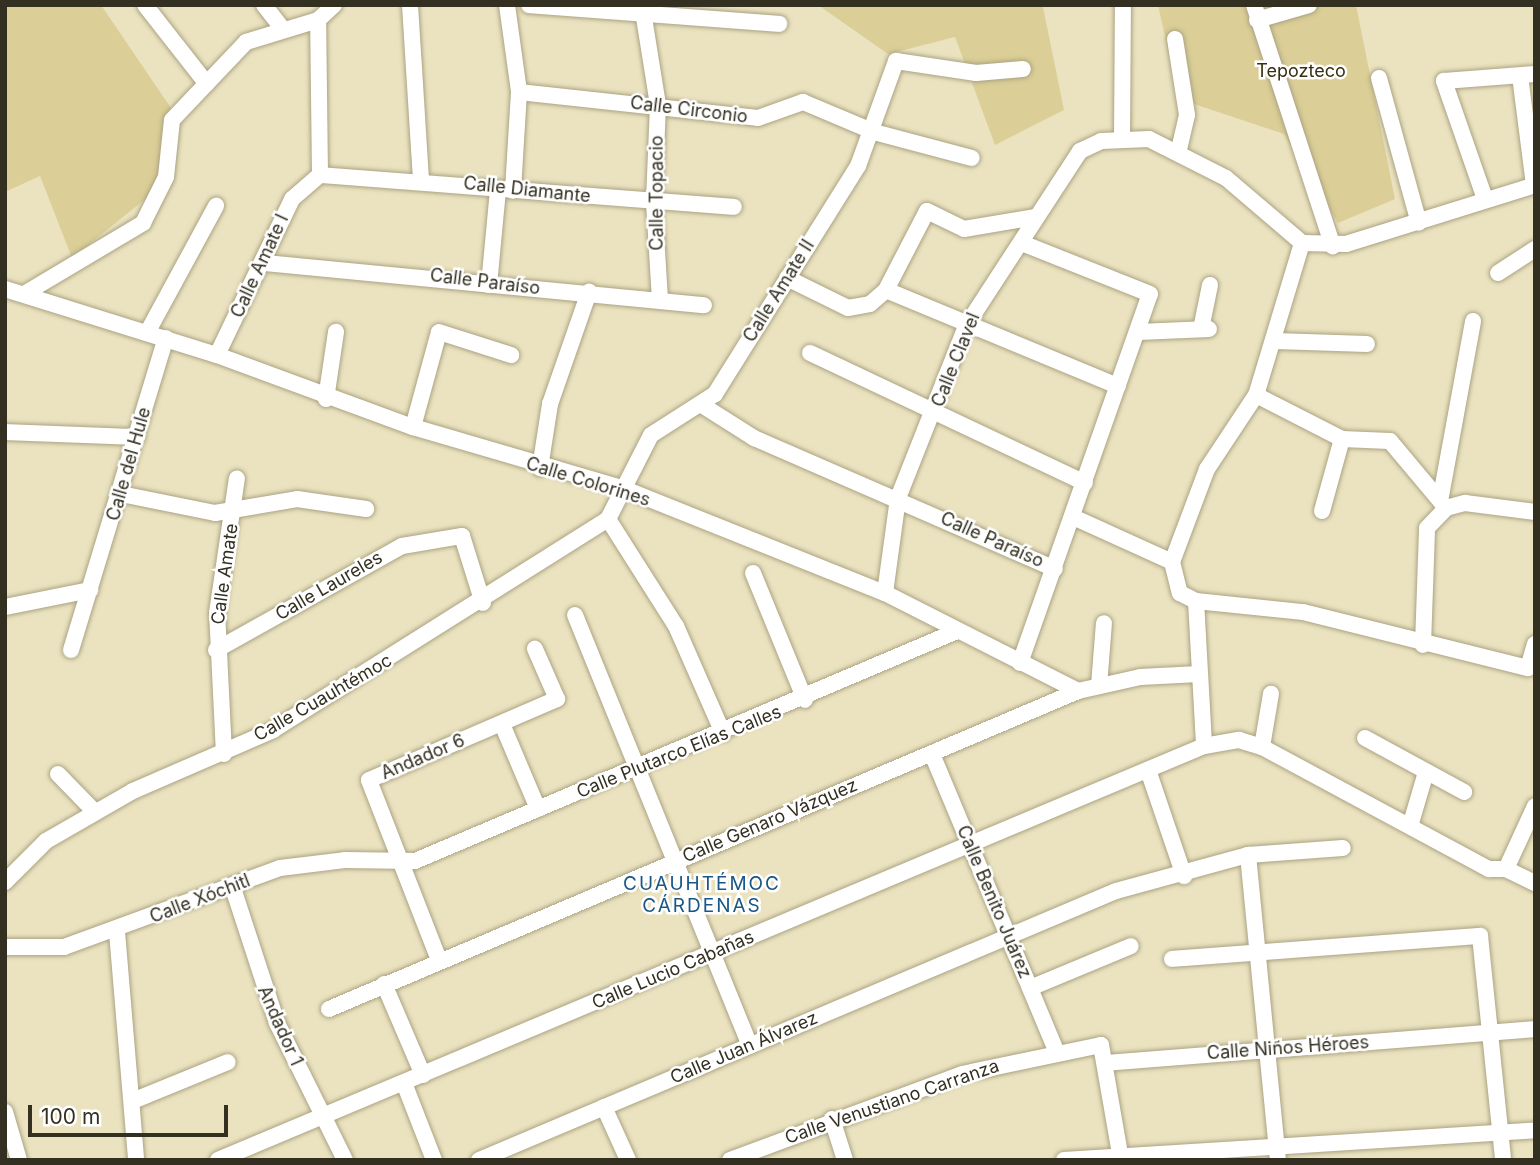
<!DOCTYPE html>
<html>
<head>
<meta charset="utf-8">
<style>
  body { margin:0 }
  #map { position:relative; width:1540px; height:1165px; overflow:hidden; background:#ebe3c0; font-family:Inter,sans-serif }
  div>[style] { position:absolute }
  .green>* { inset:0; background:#dbce96 }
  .roads { filter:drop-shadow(0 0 2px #aba382) drop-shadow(0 0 2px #aba382) }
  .minor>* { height:16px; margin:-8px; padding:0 8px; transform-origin:8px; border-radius:8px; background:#fff }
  span { translate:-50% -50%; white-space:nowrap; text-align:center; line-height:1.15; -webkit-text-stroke:5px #fff; paint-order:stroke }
  .park-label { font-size:18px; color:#363013 }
  .street-label { font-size:18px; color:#333022 }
  .neighbourhood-label { font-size:19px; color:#195787; letter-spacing:2px }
  .frame { position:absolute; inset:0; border:7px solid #333022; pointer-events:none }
  .scale { position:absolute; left:28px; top:1105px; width:200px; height:32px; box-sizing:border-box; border:4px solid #333022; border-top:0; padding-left:9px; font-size:21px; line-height:24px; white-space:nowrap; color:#333022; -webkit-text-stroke:5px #fff; paint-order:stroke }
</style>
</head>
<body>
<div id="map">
  <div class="green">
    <div style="clip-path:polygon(5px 5px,101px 5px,171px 108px,154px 192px,72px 258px,40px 176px,5px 192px)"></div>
    <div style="clip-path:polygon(818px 5px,1057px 5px,1043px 7px,1064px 110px,995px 145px,955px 37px,888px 54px)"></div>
    <div style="clip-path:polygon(1158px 5px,1356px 5px,1395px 199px,1338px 223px,1284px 134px,1179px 99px)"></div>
  </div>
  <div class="roads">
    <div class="minor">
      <div style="left:145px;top:5px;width:100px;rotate:51.9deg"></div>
      <div style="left:264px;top:5px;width:31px;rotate:52deg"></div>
      <div style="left:410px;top:5px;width:173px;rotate:86.4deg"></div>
      <div style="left:507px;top:5px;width:88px;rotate:82.1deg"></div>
      <div style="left:519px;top:92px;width:99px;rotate:93.5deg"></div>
      <div style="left:529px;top:5px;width:251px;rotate:4.3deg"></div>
      <div style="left:642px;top:5px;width:101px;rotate:80.9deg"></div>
      <div style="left:658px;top:105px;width:97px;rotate:92.4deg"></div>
      <div style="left:654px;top:202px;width:97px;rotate:86.5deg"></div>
      <div style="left:1254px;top:5px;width:254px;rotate:71.9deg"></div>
      <div style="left:1257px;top:20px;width:54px;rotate:-16.1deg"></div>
      <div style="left:1175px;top:39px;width:77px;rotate:81deg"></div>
      <div style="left:1187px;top:115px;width:39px;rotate:103deg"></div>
      <div style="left:1520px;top:76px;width:110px;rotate:82.7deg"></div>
      <div style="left:1379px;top:78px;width:150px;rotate:74.6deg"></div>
      <div style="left:519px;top:92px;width:240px;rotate:6.2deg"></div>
      <div style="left:758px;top:118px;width:48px;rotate:-19.6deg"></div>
      <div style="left:803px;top:102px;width:77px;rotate:22.9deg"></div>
      <div style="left:874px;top:132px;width:101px;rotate:14.9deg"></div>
      <div style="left:1122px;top:138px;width:133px;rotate:-89.6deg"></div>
      <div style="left:320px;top:175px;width:415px;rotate:4.4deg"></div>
      <div style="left:1484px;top:196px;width:122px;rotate:-109.2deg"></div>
      <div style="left:1444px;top:81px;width:91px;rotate:-4.4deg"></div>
      <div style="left:1302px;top:243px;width:159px;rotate:106.8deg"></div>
      <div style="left:1256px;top:395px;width:89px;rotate:123.5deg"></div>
      <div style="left:1207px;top:469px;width:99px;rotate:110.6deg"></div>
      <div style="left:1172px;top:562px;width:32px;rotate:76deg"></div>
      <div style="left:1180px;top:593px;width:18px;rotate:27deg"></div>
      <div style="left:1196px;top:601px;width:108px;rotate:5.9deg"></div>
      <div style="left:1303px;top:612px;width:232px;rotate:14deg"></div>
      <div style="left:1528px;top:668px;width:25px;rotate:-74deg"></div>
      <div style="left:1302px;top:243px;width:44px;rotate:1.3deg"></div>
      <div style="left:1346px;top:244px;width:198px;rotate:-17.3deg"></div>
      <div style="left:265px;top:263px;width:441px;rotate:5.5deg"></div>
      <div style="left:1498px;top:273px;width:44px;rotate:-33deg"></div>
      <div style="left:787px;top:278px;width:68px;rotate:26.2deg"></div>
      <div style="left:848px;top:308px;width:22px;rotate:-10deg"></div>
      <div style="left:870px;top:304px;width:21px;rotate:-41deg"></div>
      <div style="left:886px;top:290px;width:89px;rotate:-62.6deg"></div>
      <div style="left:927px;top:211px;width:41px;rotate:25.9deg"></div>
      <div style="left:964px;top:229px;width:73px;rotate:-9.5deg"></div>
      <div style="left:489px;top:285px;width:96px;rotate:-84.6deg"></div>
      <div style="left:5px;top:289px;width:222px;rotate:17.3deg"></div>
      <div style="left:217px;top:355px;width:209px;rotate:20.2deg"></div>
      <div style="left:413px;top:427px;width:218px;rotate:16.3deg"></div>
      <div style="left:622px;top:488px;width:283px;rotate:21.8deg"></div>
      <div style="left:885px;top:593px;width:216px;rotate:26.9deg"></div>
      <div style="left:886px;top:290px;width:251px;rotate:22.5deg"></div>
      <div style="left:24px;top:294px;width:139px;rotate:-30.8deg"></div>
      <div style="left:143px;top:223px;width:51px;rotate:-63.4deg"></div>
      <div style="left:166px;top:177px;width:57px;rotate:-84deg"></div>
      <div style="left:172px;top:120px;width:108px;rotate:-46.5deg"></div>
      <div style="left:246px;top:42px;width:75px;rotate:-17deg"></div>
      <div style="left:318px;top:20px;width:22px;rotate:-43deg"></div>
      <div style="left:1201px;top:329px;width:45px;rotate:-78.4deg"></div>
      <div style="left:1138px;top:332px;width:71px;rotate:-2.4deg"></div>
      <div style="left:147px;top:333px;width:145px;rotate:-61.5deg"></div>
      <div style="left:1275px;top:341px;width:92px;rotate:1.9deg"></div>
      <div style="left:810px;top:353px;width:304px;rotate:25.3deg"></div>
      <div style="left:217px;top:355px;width:173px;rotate:-64.3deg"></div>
      <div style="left:292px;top:199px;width:37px;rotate:-41deg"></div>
      <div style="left:320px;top:175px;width:155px;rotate:-90.7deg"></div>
      <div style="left:1256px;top:395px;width:97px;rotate:27.1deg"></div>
      <div style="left:1342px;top:439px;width:48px;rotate:2.4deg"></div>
      <div style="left:1390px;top:441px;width:87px;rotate:50.1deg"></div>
      <div style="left:326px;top:399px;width:68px;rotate:-81.5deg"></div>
      <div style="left:702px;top:405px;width:62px;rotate:32.4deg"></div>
      <div style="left:754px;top:438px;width:328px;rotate:23.5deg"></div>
      <div style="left:413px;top:427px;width:98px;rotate:-74.7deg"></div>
      <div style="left:439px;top:332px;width:76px;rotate:17.7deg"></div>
      <div style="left:5px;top:432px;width:132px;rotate:2.2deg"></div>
      <div style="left:540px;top:468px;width:65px;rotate:-81.1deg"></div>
      <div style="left:550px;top:404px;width:119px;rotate:-70.8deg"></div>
      <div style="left:121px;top:494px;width:96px;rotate:11.4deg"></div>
      <div style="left:215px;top:513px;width:83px;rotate:-9.7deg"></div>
      <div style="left:297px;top:499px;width:70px;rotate:8.2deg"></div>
      <div style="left:1441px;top:496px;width:178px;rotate:-79.6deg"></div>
      <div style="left:1446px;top:508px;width:20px;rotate:-15deg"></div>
      <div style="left:1465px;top:503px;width:71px;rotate:7.3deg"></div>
      <div style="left:1322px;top:511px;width:75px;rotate:-74.5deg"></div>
      <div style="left:1073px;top:517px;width:109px;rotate:24.4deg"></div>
      <div style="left:608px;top:519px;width:127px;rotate:57.6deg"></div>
      <div style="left:676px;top:626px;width:117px;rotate:66.3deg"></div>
      <div style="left:753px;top:573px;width:137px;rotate:67.7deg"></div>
      <div style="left:885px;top:593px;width:96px;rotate:-82.2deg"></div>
      <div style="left:898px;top:498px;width:185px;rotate:-68.4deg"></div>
      <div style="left:966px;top:326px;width:209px;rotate:-56.9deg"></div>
      <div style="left:1080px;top:151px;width:23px;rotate:-25deg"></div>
      <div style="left:1101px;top:141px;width:48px;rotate:-2.4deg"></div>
      <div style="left:1149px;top:139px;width:86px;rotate:26.9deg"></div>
      <div style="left:1226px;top:178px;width:100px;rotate:40.5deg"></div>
      <div style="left:1196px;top:601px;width:145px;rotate:86.8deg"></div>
      <div style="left:5px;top:607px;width:87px;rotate:-11.3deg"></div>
      <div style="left:575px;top:615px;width:465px;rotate:67.9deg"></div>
      <div style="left:1423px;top:645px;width:117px;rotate:-88deg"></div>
      <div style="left:1427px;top:528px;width:28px;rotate:-46deg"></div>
      <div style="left:71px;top:650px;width:326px;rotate:-73.1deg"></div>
      <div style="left:216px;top:650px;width:213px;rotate:-29.2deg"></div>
      <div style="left:402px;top:546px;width:61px;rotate:-9.5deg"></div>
      <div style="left:462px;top:536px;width:70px;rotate:72.6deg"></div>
      <div style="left:1020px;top:663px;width:391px;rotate:-70.6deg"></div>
      <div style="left:1150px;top:294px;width:138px;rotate:-158.3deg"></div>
      <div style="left:1099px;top:686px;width:63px;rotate:-85.5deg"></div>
      <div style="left:502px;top:724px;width:92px;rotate:67deg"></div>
      <div style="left:1365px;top:738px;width:113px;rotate:28.6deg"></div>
      <div style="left:1262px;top:747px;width:54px;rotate:-80.4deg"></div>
      <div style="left:224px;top:754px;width:141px;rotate:-92.8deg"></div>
      <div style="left:217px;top:613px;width:136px;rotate:-81.6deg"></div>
      <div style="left:932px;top:754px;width:321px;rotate:67.3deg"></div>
      <div style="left:1149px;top:773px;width:109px;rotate:71.2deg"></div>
      <div style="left:58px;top:774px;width:53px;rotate:45.8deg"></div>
      <div style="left:1411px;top:823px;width:53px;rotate:-73.6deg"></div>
      <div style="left:1248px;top:855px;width:306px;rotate:84.4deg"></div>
      <div style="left:1506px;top:869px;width:69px;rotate:-65.3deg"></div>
      <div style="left:5px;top:882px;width:58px;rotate:-45deg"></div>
      <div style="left:46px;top:841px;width:100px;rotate:-29.9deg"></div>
      <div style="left:133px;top:791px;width:153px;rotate:-23.5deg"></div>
      <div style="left:273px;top:730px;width:396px;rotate:-32.2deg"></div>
      <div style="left:608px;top:519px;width:94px;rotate:-62.9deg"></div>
      <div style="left:651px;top:435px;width:76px;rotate:-32.6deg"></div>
      <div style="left:715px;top:394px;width:269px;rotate:-57.9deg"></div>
      <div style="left:858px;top:166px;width:112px;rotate:-70.1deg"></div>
      <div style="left:896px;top:61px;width:81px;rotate:8.5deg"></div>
      <div style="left:976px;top:73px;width:47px;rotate:-4.9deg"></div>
      <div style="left:232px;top:885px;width:145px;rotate:71.9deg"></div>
      <div style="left:277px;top:1023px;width:153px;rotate:63.6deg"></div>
      <div style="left:117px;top:932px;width:229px;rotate:85.2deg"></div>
      <div style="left:5px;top:947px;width:59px"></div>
      <div style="left:64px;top:947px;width:230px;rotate:-20.1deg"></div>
      <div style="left:280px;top:868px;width:65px;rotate:-7deg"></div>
      <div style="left:345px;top:860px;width:70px;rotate:0.8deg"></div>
      <div style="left:415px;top:861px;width:589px;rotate:-22.99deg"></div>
      <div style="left:1172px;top:959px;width:309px;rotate:-4.3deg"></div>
      <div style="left:1480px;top:936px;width:225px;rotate:84.1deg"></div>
      <div style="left:439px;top:960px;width:193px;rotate:-111.3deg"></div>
      <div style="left:369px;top:780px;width:205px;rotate:-23.3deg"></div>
      <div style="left:557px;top:699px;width:55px;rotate:-113.7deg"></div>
      <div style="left:384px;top:984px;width:99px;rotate:66.8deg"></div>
      <div style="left:1030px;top:988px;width:109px;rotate:-22.6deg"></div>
      <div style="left:329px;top:1009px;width:814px;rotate:-23deg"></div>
      <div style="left:1078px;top:691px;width:64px;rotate:-12.7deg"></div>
      <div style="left:1140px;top:677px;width:59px;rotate:-2.9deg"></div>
      <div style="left:1105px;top:1063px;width:431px;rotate:-4.5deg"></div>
      <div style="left:404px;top:1083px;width:83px;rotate:68.7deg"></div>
      <div style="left:135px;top:1100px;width:100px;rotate:-22.2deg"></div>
      <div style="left:604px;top:1107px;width:58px;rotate:65.6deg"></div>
      <div style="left:5px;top:1112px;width:50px;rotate:73.7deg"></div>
      <div style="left:832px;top:1119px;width:43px;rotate:72.4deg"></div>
      <div style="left:218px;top:1160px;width:1069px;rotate:-22.78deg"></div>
      <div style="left:1204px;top:746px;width:36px;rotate:-10deg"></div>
      <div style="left:1239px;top:740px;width:24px;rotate:17deg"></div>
      <div style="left:1262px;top:747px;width:258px;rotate:28.3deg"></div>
      <div style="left:1489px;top:869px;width:17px"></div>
      <div style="left:1506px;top:869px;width:32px;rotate:26deg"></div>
      <div style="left:479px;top:1160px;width:691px;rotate:-22.89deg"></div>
      <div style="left:1116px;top:891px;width:137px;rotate:-15.3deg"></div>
      <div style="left:1248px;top:855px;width:95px;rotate:-4.2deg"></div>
      <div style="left:730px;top:1160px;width:247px;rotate:-20.3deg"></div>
      <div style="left:962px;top:1074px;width:142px;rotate:-11.8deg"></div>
      <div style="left:1101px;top:1045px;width:117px;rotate:80.1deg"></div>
      <div style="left:1064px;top:1160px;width:472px;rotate:-3.6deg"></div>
    </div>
  </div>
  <div class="park-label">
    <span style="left:1301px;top:71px">Tepozteco</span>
  </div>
  <div class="street-label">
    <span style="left:689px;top:110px;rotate:7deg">Calle Circonio</span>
    <span style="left:527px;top:190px;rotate:6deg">Calle Diamante</span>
    <span style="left:657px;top:193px;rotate:-90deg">Calle Topacio</span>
    <span style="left:260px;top:266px;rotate:-65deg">Calle Amate I</span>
    <span style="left:485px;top:282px;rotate:7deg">Calle Paraíso</span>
    <span style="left:779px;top:291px;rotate:-58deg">Calle Amate II</span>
    <span style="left:956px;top:360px;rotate:-68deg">Calle Clavel</span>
    <span style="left:129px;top:464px;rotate:-74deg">Calle del Hule</span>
    <span style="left:588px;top:482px;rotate:17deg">Calle Colorines</span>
    <span style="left:992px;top:540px;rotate:24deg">Calle Paraíso</span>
    <span style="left:225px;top:574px;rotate:-82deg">Calle Amate</span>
    <span style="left:329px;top:586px;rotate:-30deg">Calle Laureles</span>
    <span style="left:323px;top:698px;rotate:-30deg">Calle Cuauhtémoc</span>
    <span style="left:679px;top:752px;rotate:-22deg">Calle Plutarco Elías Calles</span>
    <span style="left:423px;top:757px;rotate:-23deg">Andador 6</span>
    <span style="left:770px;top:821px;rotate:-23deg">Calle Genaro Vázquez</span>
    <span style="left:200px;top:899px;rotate:-21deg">Calle Xóchitl</span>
    <span style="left:994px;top:902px;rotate:67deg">Calle Benito Juárez</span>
    <span style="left:673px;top:970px;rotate:-23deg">Calle Lucio Cabañas</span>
    <span style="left:280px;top:1026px;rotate:66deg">Andador 1</span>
    <span style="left:744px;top:1048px;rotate:-23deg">Calle Juan Álvarez</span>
    <span style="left:1288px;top:1048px;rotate:-4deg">Calle Niños Héroes</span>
    <span style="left:892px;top:1102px;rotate:-19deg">Calle Venustiano Carranza</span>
  </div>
  <div class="neighbourhood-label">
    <span style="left:702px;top:895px">CUAUHTÉMOC<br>CÁRDENAS</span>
  </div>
  <div class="frame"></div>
  <div class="scale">100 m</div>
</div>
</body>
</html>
